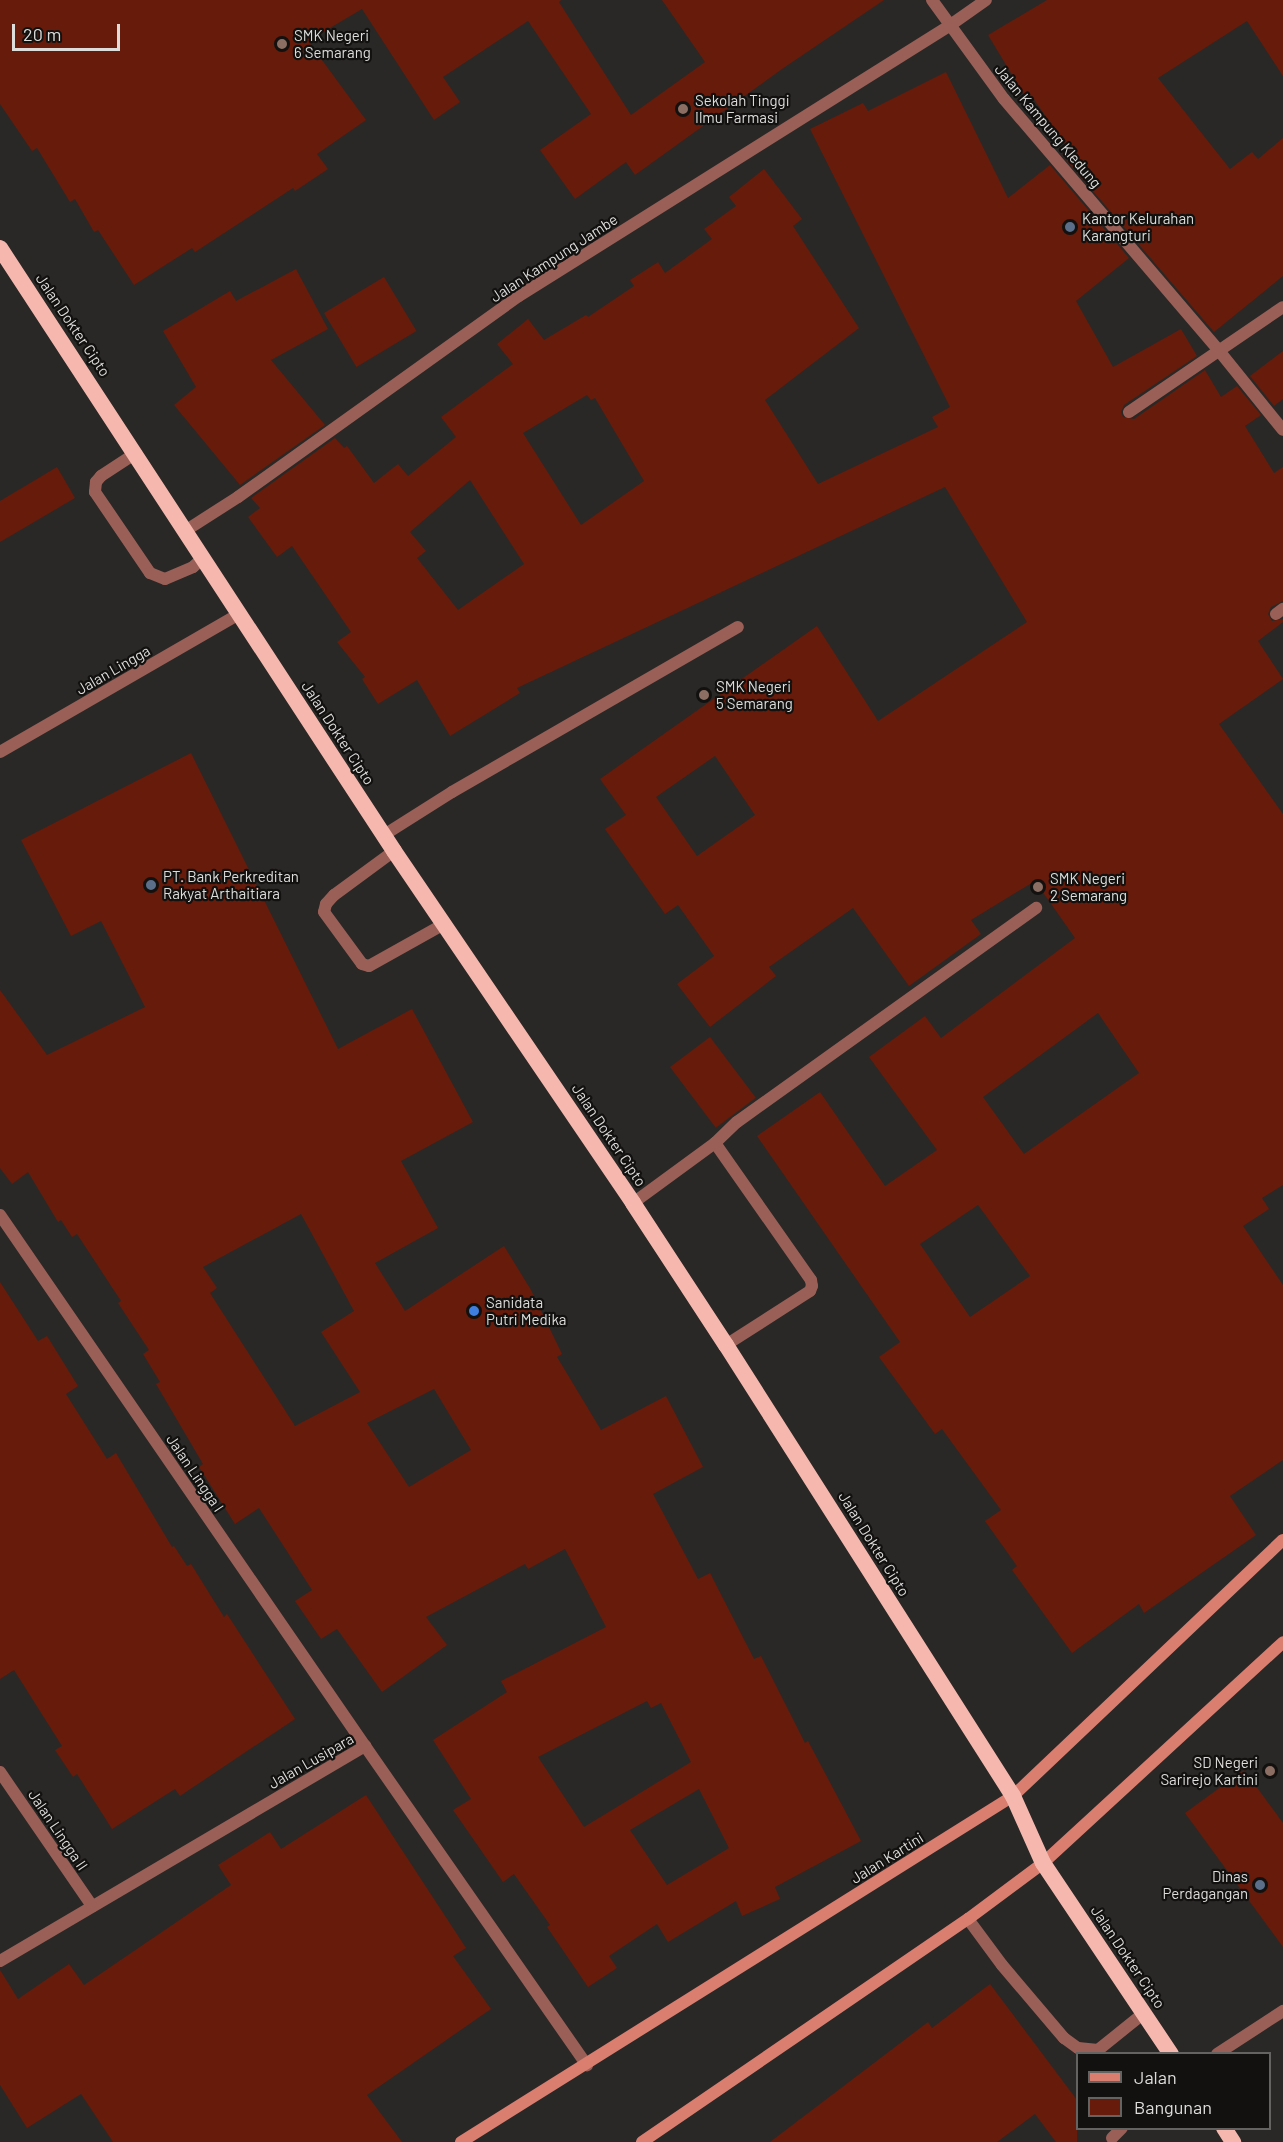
<!DOCTYPE html>
<html>
<head>
<meta charset="utf-8">
<style>
  body { margin:0 }
  #map { position:relative; width:1283px; height:2142px; overflow:hidden; background:#2a2826; font-family:Barlow,sans-serif }
  div>[style] { position:absolute }
  .building>* { inset:0; background:#671b0a; transform-origin:0 0 }
  .service>* { height:12px; margin:-6px; padding:0 6px; transform-origin:6px; border-radius:6px; background:#9a6057 }
  .minor>* { height:12px; margin:-6px; padding:0 6px; transform-origin:6px; border-radius:6px; background:#9a6057 }
  .secondary>* { height:12px; margin:-6px; padding:0 6px; transform-origin:6px; border-radius:6px; background:#da7e70 }
  .trunk>* { height:16px; margin:-8px; padding:0 8px; transform-origin:8px; border-radius:8px; background:#f6b8ae }
  .dots>* { width:16px; height:16px; translate:-50% -50%; box-sizing:border-box; border:3px solid #121110; border-radius:50% }
  span { translate:-50% -50%; white-space:nowrap; text-align:center; line-height:1.15; -webkit-text-stroke:4.5px #121110; paint-order:stroke }
  .poi-label { font-size:15px; color:#dedddc }
  .left { translate:0 -50%; text-align:left }
  .right { translate:-100% -50%; text-align:right }
  .street-label { font-size:15px; color:#dedddc }
  .legend { position:absolute; left:1076px; top:2052px; width:195px; height:78px; box-sizing:border-box; background:#121110; border:2px solid #646362; margin:0; padding:8px 10px; list-style:none; font-size:18px; color:#dedddc }
  .legend li { display:flex; align-items:center; gap:12px; height:30px }
  .legend b { width:30px; border:2px solid #646362 }
  .scale { position:absolute; left:12px; top:24px; width:108px; height:27px; box-sizing:border-box; border:3px solid #dedddc; border-top:0; padding-left:8px; font-size:18px; line-height:21px; white-space:nowrap; color:#dedddc; -webkit-text-stroke:4px #121110; paint-order:stroke }
</style>
</head>
<body>
<div id="map">
  <div class="building">
    <div style="clip-path:polygon(0 0,561px 0,559px 2px,631px 115px,705px 62px,662px 0,884px 0,782px 69px,635px 175px,626px 162px,575px 199px,540px 150px,591px 114px,528px 21px,443px 77px,460px 102px,434px 120px,362px 9px,308px 41px,366px 120px,317px 154px,328px 169px,295px 191px,293px 188px,195px 252px,192px 248px,134px 285px,98px 230px,94px 232px,75px 199px,70px 202px,37px 148px,32px 151px,0 104px)"></div>
    <div style="clip-path:polygon(1047px 0,1283px 0,1283px 76px,1247px 21px,1158px 78px,1230px 169px,1252px 152px,1258px 159px,1283px 138px,1283px 276px,1214px 332px,1062px 155px,1069px 150px,1031px 95px,1026px 98px,988px 35px)"></div>
    <div style="clip-path:polygon(evenodd,946px 72px,1008px 198px,1050px 165px,1129px 258px,1076px 301px,1113px 367px,1181px 329px,1197px 356px,1124px 405px,1121px 412px,1123px 417px,1134px 419px,1205px 370px,1221px 397px,1237px 386px,1261px 415px,1245px 426px,1274px 473px,1283px 467px,1283px 601px,1271px 607px,1268px 614px,1272px 621px,1283px 619px,1283px 622px,1258px 641px,1283px 679px,1219px 724px,1283px 814px,1283px 1185px,1262px 1198px,1269px 1209px,1243px 1226px,1283px 1285px,1283px 1460px,1230px 1496px,1256px 1535px,1144px 1613px,1139px 1604px,1072px 1653px,1012px 1570px,1017px 1566px,985px 1521px,1001px 1510px,942px 1429px,935px 1434px,879px 1357px,900px 1342px,757px 1136px,820px 1092px,885px 1186px,937px 1150px,869px 1057px,925px 1016px,941px 1038px,1075px 938px,1035px 881px,971px 920px,981px 934px,909px 986px,853px 908px,769px 967px,776px 976px,710px 1027px,677px 984px,714px 956px,678px 905px,665px 914px,605px 829px,626px 815px,600px 779px,817px 626px,878px 721px,1027px 622px,945px 487px,517px 688px,520px 693px,450px 736px,417px 680px,378px 704px,362px 679px,365px 677px,337px 642px,351px 632px,292px 546px,277px 557px,248px 517px,260px 508px,251px 498px,335px 438px,344px 448px,347px 446px,374px 483px,398px 464px,408px 476px,456px 437px,441px 417px,513px 364px,497px 344px,528px 319px,544px 340px,586px 315px,588px 317px,634px 286px,630px 280px,658px 262px,665px 273px,712px 239px,704px 229px,736px 206px,729px 197px,764px 169px,802px 219px,793px 226px,859px 328px,765px 400px,818px 484px,938px 427px,932px 417px,950px 407px,810px 129px,863px 103px,868px 111px,946px 72px,587px 395px,591px 400px,595px 398px,644px 481px,581px 525px,523px 433px,587px 395px,946px 72px,470px 480px,524px 564px,458px 610px,417px 558px,426px 551px,410px 532px,470px 480px,946px 72px,715px 756px,755px 815px,697px 856px,656px 797px,715px 756px,946px 72px,1098px 1013px,1139px 1073px,1024px 1154px,983px 1097px,1098px 1013px,946px 72px,978px 1205px,1030px 1276px,970px 1317px,920px 1244px,978px 1205px)"></div>
    <div style="clip-path:polygon(296px 269px,328px 329px,271px 360px,325px 425px,240px 485px,174px 405px,196px 387px,163px 331px,230px 291px,236px 301px)"></div>
    <div style="left:384px;top:277px;width:63px;height:70px;rotate:59deg"></div>
    <div style="clip-path:polygon(1283px 351px,1283px 399px,1274px 406px,1250px 376px)"></div>
    <div style="clip-path:polygon(57px 467px,75px 498px,0 542px,0 501px)"></div>
    <div style="clip-path:polygon(evenodd,191px 753px,338px 1049px,412px 1009px,473px 1122px,401px 1161px,438px 1228px,375px 1263px,405px 1311px,504px 1246px,531px 1290px,562px 1354px,557px 1357px,601px 1430px,666px 1396px,703px 1467px,653px 1494px,698px 1579px,710px 1573px,754px 1659px,761px 1656px,805px 1743px,808px 1741px,861px 1841px,775px 1887px,780px 1899px,742px 1916px,736px 1901px,668px 1942px,657px 1924px,609px 1956px,617px 1968px,588px 1987px,547px 1927px,550px 1925px,514px 1874px,503px 1882px,453px 1810px,471px 1799px,433px 1740px,507px 1692px,501px 1681px,606px 1627px,565px 1549px,528px 1569px,525px 1564px,426px 1617px,447px 1645px,382px 1692px,337px 1629px,321px 1639px,295px 1601px,312px 1590px,259px 1508px,235px 1524px,199px 1467px,203px 1464px,156px 1384px,160px 1382px,143px 1354px,149px 1350px,118px 1303px,121px 1301px,77px 1234px,72px 1237px,61px 1220px,58px 1222px,28px 1172px,12px 1184px,0 1168px,0 990px,47px 1055px,145px 1007px,101px 921px,71px 936px,21px 840px,191px 753px,301px 1214px,354px 1311px,321px 1332px,360px 1392px,295px 1426px,210px 1293px,217px 1288px,203px 1267px,301px 1214px,191px 753px,434px 1389px,471px 1450px,409px 1487px,367px 1423px,434px 1389px,191px 753px,647px 1701px,651px 1708px,661px 1703px,691px 1762px,584px 1827px,538px 1757px,647px 1701px,191px 753px,699px 1789px,729px 1848px,667px 1885px,630px 1830px,699px 1789px)"></div>
    <div style="left:710px;top:1037px;width:76px;height:50px;rotate:53deg"></div>
    <div style="clip-path:polygon(0 1282px,38px 1341px,47px 1336px,78px 1386px,66px 1394px,107px 1459px,116px 1453px,172px 1547px,174px 1546px,187px 1566px,191px 1564px,224px 1617px,227px 1614px,295px 1719px,180px 1796px,175px 1789px,112px 1829px,77px 1774px,73px 1777px,55px 1750px,62px 1746px,14px 1670px,0 1679px)"></div>
    <div style="clip-path:polygon(1244px 1770px,1283px 1823px,1283px 1947px,1185px 1813px)"></div>
    <div style="clip-path:polygon(366px 1795px,466px 1948px,453px 1956px,491px 2009px,367px 2095px,402px 2142px,113px 2142px,81px 2094px,27px 2128px,0 2085px,0 1970px,18px 1999px,69px 1964px,84px 1985px,231px 1885px,218px 1865px,270px 1832px,281px 1849px)"></div>
    <div style="clip-path:polygon(990px 1984px,1077px 2100px,1077px 2142px,1056px 2142px,1035px 2114px,997px 2142px,770px 2142px,928px 2022px,932px 2028px)"></div>
  </div>
  <div class="service">
    <div style="left:136px;top:453px;width:42px;rotate:146.7deg"></div>
    <div style="left:101px;top:476px;width:8px;rotate:130deg"></div>
    <div style="left:96px;top:482px;width:10px;rotate:96deg"></div>
    <div style="left:95px;top:492px;width:98px;rotate:55.8deg"></div>
    <div style="left:150px;top:573px;width:16px;rotate:22deg"></div>
    <div style="left:165px;top:579px;width:30px;rotate:-23deg"></div>
    <div style="left:193px;top:567px;width:13px;rotate:-42deg"></div>
    <div style="left:384px;top:835px;width:80px;rotate:-32.3deg"></div>
    <div style="left:452px;top:792px;width:330px;rotate:-30deg"></div>
    <div style="left:394px;top:851px;width:74px;rotate:143.7deg"></div>
    <div style="left:334px;top:895px;width:12px;rotate:132deg"></div>
    <div style="left:326px;top:904px;width:8px;rotate:104deg"></div>
    <div style="left:324px;top:912px;width:64px;rotate:53.8deg"></div>
    <div style="left:362px;top:964px;width:7px;rotate:16deg"></div>
    <div style="left:369px;top:966px;width:86px;rotate:-29.2deg"></div>
    <div style="left:715px;top:1143px;width:167px;rotate:55deg"></div>
    <div style="left:811px;top:1280px;width:6px;rotate:81deg"></div>
    <div style="left:812px;top:1286px;width:5px;rotate:112deg"></div>
    <div style="left:810px;top:1291px;width:100px;rotate:147.3deg"></div>
    <div style="left:633px;top:1203px;width:102px;rotate:-36.2deg"></div>
    <div style="left:715px;top:1143px;width:30px;rotate:-44deg"></div>
    <div style="left:737px;top:1122px;width:368px;rotate:-35.6deg"></div>
    <div style="left:968px;top:1919px;width:57px;rotate:53.5deg"></div>
    <div style="left:1002px;top:1965px;width:96px;rotate:49.7deg"></div>
    <div style="left:1064px;top:2038px;width:17px;rotate:36deg"></div>
    <div style="left:1078px;top:2048px;width:20px;rotate:6deg"></div>
    <div style="left:1098px;top:2050px;width:59px;rotate:-38.8deg"></div>
    <div style="left:1112px;top:2138px;width:14px;rotate:-45deg"></div>
  </div>
  <div class="minor">
    <div style="left:932px;top:0;width:122px;rotate:54deg"></div>
    <div style="left:1004px;top:99px;width:333px;rotate:49.5deg"></div>
    <div style="left:1220px;top:352px;width:100px;rotate:51.1deg"></div>
    <div style="left:1129px;top:412px;width:186px;rotate:-34.3deg"></div>
    <div style="left:185px;top:531px;width:63px;rotate:-32.7deg"></div>
    <div style="left:238px;top:497px;width:345px;rotate:-35.6deg"></div>
    <div style="left:519px;top:296px;width:508px;rotate:-32.12deg"></div>
    <div style="left:949px;top:26px;width:45px;rotate:-35.1deg"></div>
    <div style="left:1276px;top:614px;width:9px;rotate:-36deg"></div>
    <div style="left:0;top:752px;width:276px;rotate:-30deg"></div>
    <div style="left:0;top:1215px;width:644px;rotate:55.5deg"></div>
    <div style="left:0;top:1772px;width:163px;rotate:55.5deg"></div>
    <div style="left:0;top:1961px;width:424px;rotate:-30.5deg"></div>
    <div style="left:365px;top:1746px;width:389px;rotate:55.2deg"></div>
    <div style="left:1217px;top:2054px;width:79px;rotate:-33.1deg"></div>
  </div>
  <div class="secondary">
    <div style="left:461px;top:2142px;width:651px;rotate:-32.08deg"></div>
    <div style="left:1013px;top:1796px;width:372px;rotate:-43.5deg"></div>
    <div style="left:642px;top:2142px;width:395px;rotate:-34.4deg"></div>
    <div style="left:968px;top:1919px;width:94px;rotate:-36.7deg"></div>
    <div style="left:1043px;top:1863px;width:326px;rotate:-42.6deg"></div>
  </div>
  <div class="trunk">
    <div style="left:0;top:248px;width:720px;rotate:56.84deg"></div>
    <div style="left:394px;top:851px;width:425px;rotate:55.8deg"></div>
    <div style="left:633px;top:1203px;width:170px;rotate:56.8deg"></div>
    <div style="left:726px;top:1345px;width:535px;rotate:57.53deg"></div>
    <div style="left:1013px;top:1796px;width:73px;rotate:65.9deg"></div>
    <div style="left:1043px;top:1863px;width:230px;rotate:56.2deg"></div>
    <div style="left:1224px;top:2128px;width:17px;rotate:57deg"></div>
  </div>
  <div class="dots">
    <div style="left:282px;top:44px;background:#8d6e63"></div>
    <div style="left:683px;top:109px;background:#8d6e63"></div>
    <div style="left:1070px;top:227px;background:#5c6f8a"></div>
    <div style="left:704px;top:695px;background:#8d6e63"></div>
    <div style="left:151px;top:885px;background:#5c6f8a"></div>
    <div style="left:1038px;top:887px;background:#8d6e63"></div>
    <div style="left:474px;top:1311px;background:#3f7fe0"></div>
    <div style="left:1270px;top:1771px;background:#8d6e63"></div>
    <div style="left:1260px;top:1885px;background:#5c6f8a"></div>
  </div>
  <div class="poi-label">
    <span class="left" style="left:294px;top:44px">SMK Negeri<br>6 Semarang</span>
    <span class="left" style="left:695px;top:109px">Sekolah Tinggi<br>Ilmu Farmasi</span>
    <span class="left" style="left:1082px;top:227px">Kantor Kelurahan<br>Karangturi</span>
    <span class="left" style="left:716px;top:695px">SMK Negeri<br>5 Semarang</span>
    <span class="left" style="left:163px;top:885px">PT. Bank Perkreditan<br>Rakyat Arthaitiara</span>
    <span class="left" style="left:1050px;top:887px">SMK Negeri<br>2 Semarang</span>
    <span class="left" style="left:486px;top:1311px">Sanidata<br>Putri Medika</span>
    <span class="right" style="left:1258px;top:1771px">SD Negeri<br>Sarirejo Kartini</span>
    <span class="right" style="left:1248px;top:1885px">Dinas<br>Perdagangan</span>
  </div>
  <div class="street-label">
    <span style="left:1048px;top:126px;rotate:50deg">Jalan Kampung Kledung</span>
    <span style="left:554px;top:258px;rotate:-33deg">Jalan Kampung Jambe</span>
    <span style="left:73px;top:325px;rotate:56deg">Jalan Dokter Cipto</span>
    <span style="left:113px;top:670px;rotate:-30deg">Jalan Lingga</span>
    <span style="left:338px;top:733px;rotate:57deg">Jalan Dokter Cipto</span>
    <span style="left:609px;top:1135px;rotate:56deg">Jalan Dokter Cipto</span>
    <span style="left:195px;top:1473px;rotate:56deg">Jalan Lingga I</span>
    <span style="left:874px;top:1544px;rotate:58deg">Jalan Dokter Cipto</span>
    <span style="left:311px;top:1761px;rotate:-30deg">Jalan Lusipara</span>
    <span style="left:58px;top:1830px;rotate:56deg">Jalan Lingga II</span>
    <span style="left:887px;top:1858px;rotate:-32deg">Jalan Kartini</span>
    <span style="left:1128px;top:1957px;rotate:56deg">Jalan Dokter Cipto</span>
  </div>
  <ul class="legend">
  <li><b style="height:8px;background:#da7e70"></b>Jalan</li>
  <li><b style="height:16px;background:#671b0a"></b>Bangunan</li>
  </ul>
  <div class="scale">20 m</div>
</div>
</body>
</html>
